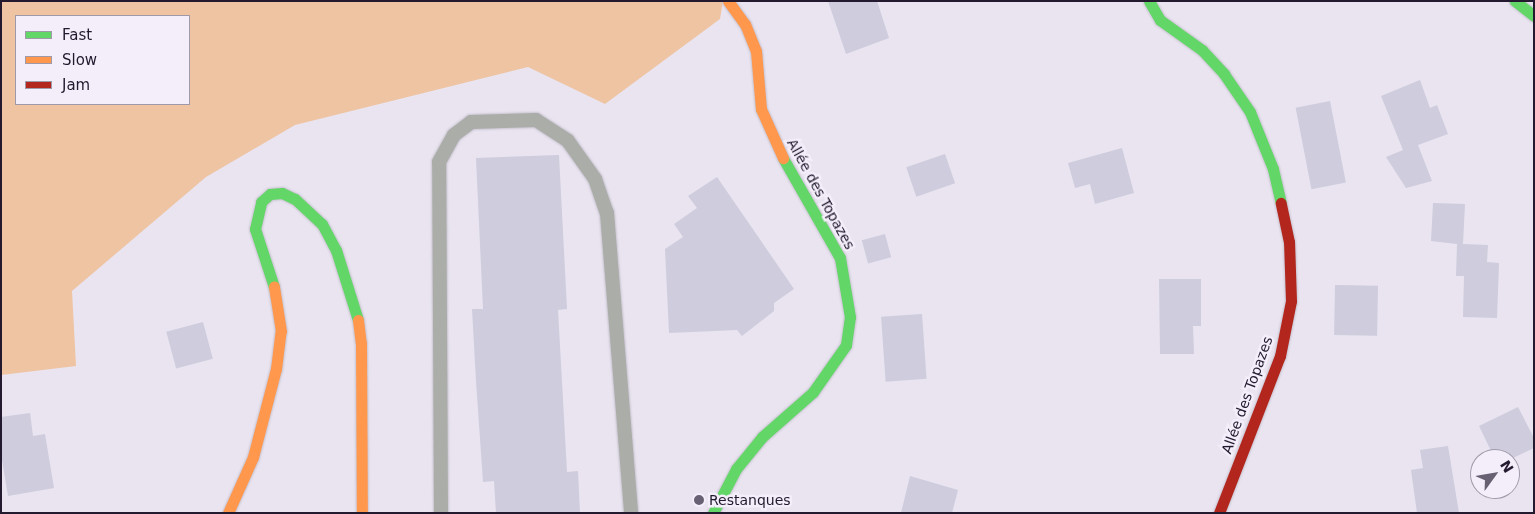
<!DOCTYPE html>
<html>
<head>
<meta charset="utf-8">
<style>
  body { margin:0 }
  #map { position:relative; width:1535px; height:514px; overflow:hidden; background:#e9e4f0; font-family:"DejaVu Sans",sans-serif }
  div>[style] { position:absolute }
  .green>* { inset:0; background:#eec4a3 }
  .building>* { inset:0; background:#ceccdd; transform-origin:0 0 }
  .roads { filter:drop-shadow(0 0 1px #c5c0cc) drop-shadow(0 0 1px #c5c0cc) }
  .lane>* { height:14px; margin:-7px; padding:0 7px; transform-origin:7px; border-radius:7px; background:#abada9 }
  .fast>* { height:11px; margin:-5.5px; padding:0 5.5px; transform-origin:5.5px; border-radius:5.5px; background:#63d668 }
  .slow>* { height:11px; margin:-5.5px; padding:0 5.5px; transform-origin:5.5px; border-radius:5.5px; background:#ff974d }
  .jam>* { height:11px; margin:-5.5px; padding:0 5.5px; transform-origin:5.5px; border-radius:5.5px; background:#b3261e }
  .dots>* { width:14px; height:14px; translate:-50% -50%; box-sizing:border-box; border:2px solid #f3eefa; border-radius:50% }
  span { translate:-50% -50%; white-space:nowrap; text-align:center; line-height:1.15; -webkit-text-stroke:5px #f3eefa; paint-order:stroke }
  .street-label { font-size:14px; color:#231a2f }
  .poi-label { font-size:14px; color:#231a2f }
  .left { translate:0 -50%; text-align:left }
  .frame { position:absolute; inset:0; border:2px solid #231a2f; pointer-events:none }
  .legend { position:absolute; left:15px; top:15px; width:175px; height:90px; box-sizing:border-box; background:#f3eefa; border:1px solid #a099a9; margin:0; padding:6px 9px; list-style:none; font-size:15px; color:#231a2f }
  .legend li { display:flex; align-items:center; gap:10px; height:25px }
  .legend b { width:25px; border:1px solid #a099a9 }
  .north { position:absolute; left:1470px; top:449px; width:50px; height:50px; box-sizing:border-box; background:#f3eefa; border:1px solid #a099a9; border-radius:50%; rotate:58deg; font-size:14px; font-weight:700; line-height:20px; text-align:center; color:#231a2f }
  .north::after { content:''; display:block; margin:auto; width:18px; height:22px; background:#686173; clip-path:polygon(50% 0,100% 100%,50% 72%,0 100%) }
</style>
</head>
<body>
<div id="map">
  <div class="green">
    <div style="clip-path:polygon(evenodd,1px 1px,723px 1px,720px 19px,605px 104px,528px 67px,295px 125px,206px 177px,72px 291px,76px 366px,1px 375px,1px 1px,16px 16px,189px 16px,189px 104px,16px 104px,16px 16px)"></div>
  </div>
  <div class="building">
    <div style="clip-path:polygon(828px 1px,877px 1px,889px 38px,846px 54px)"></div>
    <div style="clip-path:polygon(1420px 80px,1430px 108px,1437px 105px,1448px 134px,1418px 145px,1432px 181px,1406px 188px,1386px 157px,1403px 150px,1381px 96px)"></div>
    <div style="left:1330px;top:101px;width:83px;height:35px;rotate:79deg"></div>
    <div style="clip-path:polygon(1122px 148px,1134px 193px,1095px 204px,1090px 184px,1075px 188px,1068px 163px)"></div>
    <div style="left:945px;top:154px;width:31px;height:41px;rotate:71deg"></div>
    <div style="clip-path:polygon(559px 155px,567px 309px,558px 310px,567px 472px,578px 471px,580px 513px,496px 513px,494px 481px,483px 482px,476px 381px,472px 309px,483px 309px,476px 158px)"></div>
    <div style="clip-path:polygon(717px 177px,794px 289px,774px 303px,774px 311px,742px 336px,737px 330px,669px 333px,665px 249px,683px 237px,674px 224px,697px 208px,688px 196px)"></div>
    <div style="clip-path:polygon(1433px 203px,1465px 204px,1463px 244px,1488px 245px,1487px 262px,1499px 263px,1497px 318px,1463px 317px,1464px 276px,1456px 276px,1457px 244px,1431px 241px)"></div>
    <div style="left:885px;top:234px;width:24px;height:24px;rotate:75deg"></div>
    <div style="clip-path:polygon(1159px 279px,1201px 279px,1201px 326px,1193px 326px,1194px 354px,1160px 354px)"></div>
    <div style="left:1335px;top:285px;width:43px;height:50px;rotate:1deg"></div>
    <div style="left:922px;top:314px;width:65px;height:41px;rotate:86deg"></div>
    <div style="left:203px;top:322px;width:38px;height:38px;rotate:75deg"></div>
    <div style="clip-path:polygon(1518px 407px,1534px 438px,1534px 448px,1511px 459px,1495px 459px,1479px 426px)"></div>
    <div style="clip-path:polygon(30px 413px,33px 436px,45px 434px,54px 488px,8px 496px,1px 454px,1px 417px)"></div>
    <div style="clip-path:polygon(1448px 446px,1459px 513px,1417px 513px,1411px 470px,1423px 468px,1420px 450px)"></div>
    <div style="clip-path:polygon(910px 476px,958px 490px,952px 513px,901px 513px)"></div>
  </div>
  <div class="roads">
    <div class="lane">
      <div style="left:441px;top:513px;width:351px;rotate:-90.3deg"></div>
      <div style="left:439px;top:162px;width:31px;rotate:-61deg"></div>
      <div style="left:454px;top:135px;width:21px;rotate:-37deg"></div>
      <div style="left:471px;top:122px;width:65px;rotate:-1.8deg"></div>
      <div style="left:536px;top:120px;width:38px;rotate:33deg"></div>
      <div style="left:568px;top:141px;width:47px;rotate:54.6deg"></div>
      <div style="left:595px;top:179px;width:36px;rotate:71deg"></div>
      <div style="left:607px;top:213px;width:301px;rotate:85.4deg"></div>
    </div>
    <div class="fast">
      <div style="left:1149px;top:1px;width:22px;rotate:60deg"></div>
      <div style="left:1160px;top:20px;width:52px;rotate:35.5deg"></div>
      <div style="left:1202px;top:50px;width:33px;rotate:47deg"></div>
      <div style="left:1224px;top:74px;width:46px;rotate:55.6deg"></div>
      <div style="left:1250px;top:112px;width:61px;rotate:68deg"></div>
      <div style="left:1273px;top:169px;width:35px;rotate:77deg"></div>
      <div style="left:1515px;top:1px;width:24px;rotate:38deg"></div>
      <div style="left:274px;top:287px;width:61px;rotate:-108.1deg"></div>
      <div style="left:255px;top:229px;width:28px;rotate:-77deg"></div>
      <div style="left:261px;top:202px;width:12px;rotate:-42deg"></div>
      <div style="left:270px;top:194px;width:12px;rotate:-5deg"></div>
      <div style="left:282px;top:193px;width:14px;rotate:25deg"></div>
      <div style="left:295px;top:199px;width:37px;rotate:43deg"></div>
      <div style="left:322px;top:224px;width:30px;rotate:62deg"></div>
      <div style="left:336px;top:250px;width:73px;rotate:72.6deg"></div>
      <div style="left:713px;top:513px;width:50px;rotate:-62.4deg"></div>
      <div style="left:736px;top:469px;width:41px;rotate:-50.9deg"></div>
      <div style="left:762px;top:437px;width:68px;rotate:-41.4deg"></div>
      <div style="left:813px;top:392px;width:57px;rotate:-54.9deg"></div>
      <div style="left:846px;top:345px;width:28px;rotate:-82deg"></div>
      <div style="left:850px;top:317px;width:60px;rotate:-99.6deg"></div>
      <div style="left:840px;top:258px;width:115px;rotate:-119.7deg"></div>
    </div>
    <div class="slow">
      <div style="left:728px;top:1px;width:29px;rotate:54deg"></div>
      <div style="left:745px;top:24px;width:29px;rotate:68deg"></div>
      <div style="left:756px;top:51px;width:58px;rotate:85.1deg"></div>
      <div style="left:761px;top:109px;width:54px;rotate:65.8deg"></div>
      <div style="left:358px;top:320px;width:23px;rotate:83deg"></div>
      <div style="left:361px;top:343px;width:170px;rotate:89.7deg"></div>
      <div style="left:228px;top:513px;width:61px;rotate:-65.9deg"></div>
      <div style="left:253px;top:457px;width:91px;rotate:-75.4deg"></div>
      <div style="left:276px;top:369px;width:38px;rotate:-83deg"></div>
      <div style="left:281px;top:331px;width:45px;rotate:-99deg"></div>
    </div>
    <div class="jam">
      <div style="left:1219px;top:513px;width:168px;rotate:-68.8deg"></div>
      <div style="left:1280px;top:356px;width:56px;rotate:-78.7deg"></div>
      <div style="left:1291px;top:301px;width:59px;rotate:-91.9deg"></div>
      <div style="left:1289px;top:242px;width:40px;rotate:-102deg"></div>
    </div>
  </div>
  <div class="dots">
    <div style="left:699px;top:500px;background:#686173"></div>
  </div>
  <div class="street-label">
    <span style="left:821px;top:194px;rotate:61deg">Allée des Topazes</span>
    <span style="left:1247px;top:395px;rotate:-70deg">Allée des Topazes</span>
  </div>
  <div class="poi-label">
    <span class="left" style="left:709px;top:500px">Restanques</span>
  </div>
  <div class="frame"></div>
  <ul class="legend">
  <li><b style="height:6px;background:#63d668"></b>Fast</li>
  <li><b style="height:6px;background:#ff974d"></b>Slow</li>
  <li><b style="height:6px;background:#b3261e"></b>Jam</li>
  </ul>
  <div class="north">N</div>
</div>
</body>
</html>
